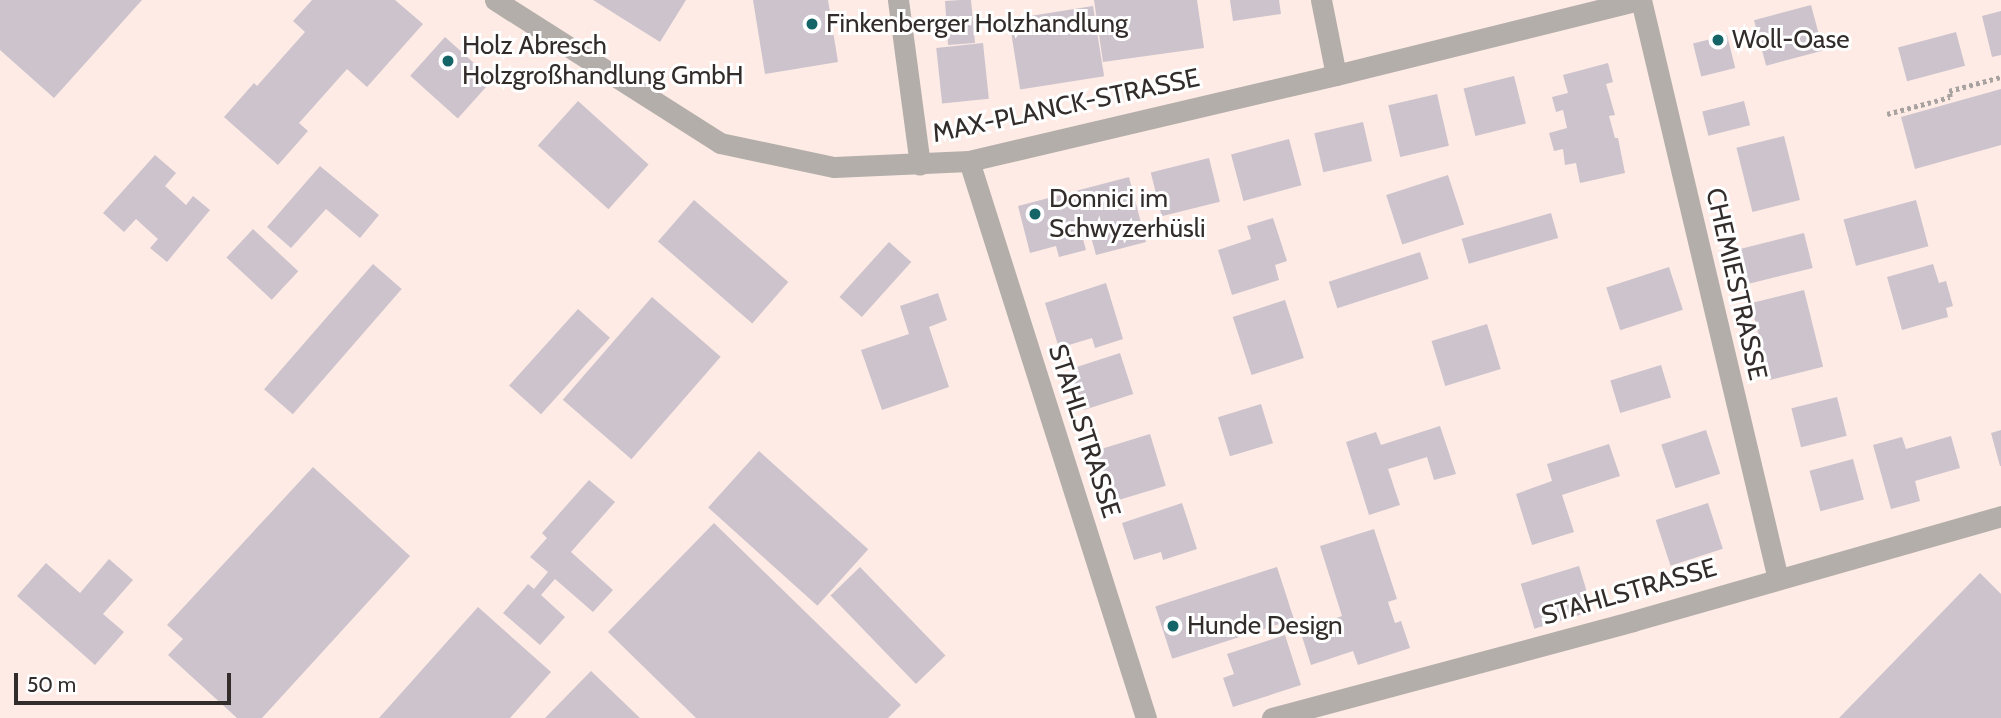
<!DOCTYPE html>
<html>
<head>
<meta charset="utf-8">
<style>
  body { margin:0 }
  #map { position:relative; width:2001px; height:718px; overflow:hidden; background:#fef8f6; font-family:Cabin,sans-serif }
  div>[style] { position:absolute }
  .built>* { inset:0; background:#feebe5; transform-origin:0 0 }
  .building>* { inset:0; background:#ccc3cd; transform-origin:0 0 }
  .path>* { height:4.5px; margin-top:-2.25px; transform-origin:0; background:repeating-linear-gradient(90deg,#a8a2a0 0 3.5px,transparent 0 7px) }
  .minor>* { height:21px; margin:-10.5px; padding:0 10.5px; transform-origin:10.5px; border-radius:10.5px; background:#b3aeaa }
  .dots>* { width:19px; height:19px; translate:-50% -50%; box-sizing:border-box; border:4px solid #fff; border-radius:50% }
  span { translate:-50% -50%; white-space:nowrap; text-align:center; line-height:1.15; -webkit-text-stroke:6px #fff; paint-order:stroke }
  .poi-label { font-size:26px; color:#322d2b }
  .left { translate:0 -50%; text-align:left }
  .street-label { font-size:26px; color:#322d2b }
  .scale { position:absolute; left:14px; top:673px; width:217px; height:32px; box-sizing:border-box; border:4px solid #322d2b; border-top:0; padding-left:9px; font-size:21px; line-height:24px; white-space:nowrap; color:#322d2b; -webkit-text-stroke:5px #fff; paint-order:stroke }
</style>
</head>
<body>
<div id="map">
  <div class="built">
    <div style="left:0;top:0;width:2001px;height:718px"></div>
  </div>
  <div class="building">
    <div style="clip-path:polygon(0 0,142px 0,54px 98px,0 50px)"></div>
    <div style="clip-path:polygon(312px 0,395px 0,423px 24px,367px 87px,347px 69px,299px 123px,308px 131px,278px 165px,224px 117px,254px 83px,257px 86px,305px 32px,293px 21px)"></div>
    <div style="clip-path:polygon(593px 0,686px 0,660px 42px)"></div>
    <div style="clip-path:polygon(753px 0,828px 0,838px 62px,765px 74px)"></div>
    <div style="clip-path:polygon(960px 0,971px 0,975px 43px,948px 45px,945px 1px)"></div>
    <div style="clip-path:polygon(1094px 0,1197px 0,1204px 48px,1103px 62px)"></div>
    <div style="clip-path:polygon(1230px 0,1279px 0,1281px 14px,1233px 21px)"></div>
    <div style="left:1811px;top:5px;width:47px;height:59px;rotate:75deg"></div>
    <div style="left:1093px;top:6px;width:71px;height:85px;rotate:81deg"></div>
    <div style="clip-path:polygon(2001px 11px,2001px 55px,1992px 57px,1982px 16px)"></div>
    <div style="left:1956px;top:32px;width:35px;height:60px;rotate:75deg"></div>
    <div style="left:1727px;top:35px;width:34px;height:35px;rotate:76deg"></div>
    <div style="left:445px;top:37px;width:64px;height:52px;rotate:42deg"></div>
    <div style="left:983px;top:43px;width:56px;height:47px;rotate:84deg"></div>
    <div style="clip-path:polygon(1608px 63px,1613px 82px,1606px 84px,1615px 115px,1609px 116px,1615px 138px,1618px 138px,1625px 173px,1580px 183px,1576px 163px,1565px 165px,1563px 149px,1554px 151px,1549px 133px,1567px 128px,1563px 110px,1556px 112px,1552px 97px,1568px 93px,1563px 75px)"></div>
    <div style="left:1514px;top:76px;width:49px;height:52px;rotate:76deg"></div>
    <div style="clip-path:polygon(2001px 89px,2001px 145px,1915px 169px,1901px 117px)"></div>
    <div style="left:1437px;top:94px;width:53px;height:50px;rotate:77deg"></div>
    <div style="left:578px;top:101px;width:95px;height:60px;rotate:42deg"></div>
    <div style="left:1744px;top:101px;width:25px;height:43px;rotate:76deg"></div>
    <div style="left:1363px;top:122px;width:40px;height:50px;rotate:77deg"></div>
    <div style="left:1784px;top:136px;width:66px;height:49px;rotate:76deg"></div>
    <div style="left:1289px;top:139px;width:48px;height:60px;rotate:75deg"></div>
    <div style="clip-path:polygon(155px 155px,176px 173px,165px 186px,186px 205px,193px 196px,210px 210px,167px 262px,150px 248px,158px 239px,136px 219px,124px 232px,103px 213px)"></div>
    <div style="left:1209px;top:158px;width:45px;height:60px;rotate:76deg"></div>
    <div style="clip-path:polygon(320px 166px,379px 215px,360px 238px,326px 209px,291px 248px,267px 227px)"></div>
    <div style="left:1448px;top:175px;width:52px;height:65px;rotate:72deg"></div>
    <div style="clip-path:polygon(1129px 177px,1146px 242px,1096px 255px,1091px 237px,1083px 239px,1086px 250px,1059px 257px,1056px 246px,1030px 253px,1018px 206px)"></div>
    <div style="left:694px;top:200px;width:125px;height:55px;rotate:41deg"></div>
    <div style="left:1916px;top:200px;width:48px;height:75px;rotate:75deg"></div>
    <div style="left:1551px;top:213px;width:26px;height:93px;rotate:74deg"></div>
    <div style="clip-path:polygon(1273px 218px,1287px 261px,1275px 265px,1279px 280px,1232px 295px,1218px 250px,1251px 239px,1247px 226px)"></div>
    <div style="left:253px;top:229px;width:62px;height:39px;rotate:43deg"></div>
    <div style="left:1804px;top:233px;width:36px;height:69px;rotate:76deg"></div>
    <div style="left:889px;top:242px;width:30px;height:74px;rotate:42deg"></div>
    <div style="left:1420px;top:252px;width:28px;height:96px;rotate:72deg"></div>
    <div style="left:373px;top:264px;width:38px;height:166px;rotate:41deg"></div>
    <div style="clip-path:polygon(1933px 264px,1939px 283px,1946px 281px,1953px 306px,1946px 308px,1948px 317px,1902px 330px,1887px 277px)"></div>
    <div style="left:1669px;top:267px;width:45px;height:66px;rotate:72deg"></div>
    <div style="clip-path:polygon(1106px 283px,1123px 339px,1095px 348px,1092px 338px,1059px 348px,1045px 303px)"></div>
    <div style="left:1804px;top:290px;width:79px;height:55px;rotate:76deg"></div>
    <div style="clip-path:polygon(938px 293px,947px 320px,929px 327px,949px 387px,882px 410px,861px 350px,909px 334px,900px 306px)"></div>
    <div style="left:652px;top:297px;width:91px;height:136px;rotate:41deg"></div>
    <div style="left:1285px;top:300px;width:61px;height:55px;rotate:72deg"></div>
    <div style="left:578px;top:309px;width:43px;height:103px;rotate:42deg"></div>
    <div style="left:1487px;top:324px;width:47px;height:58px;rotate:73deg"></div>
    <div style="left:1120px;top:353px;width:43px;height:52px;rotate:72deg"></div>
    <div style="left:1661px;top:365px;width:34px;height:53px;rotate:73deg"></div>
    <div style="left:1837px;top:397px;width:40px;height:47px;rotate:76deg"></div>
    <div style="left:1261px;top:404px;width:41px;height:45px;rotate:73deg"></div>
    <div style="clip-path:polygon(1440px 426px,1456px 474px,1434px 480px,1427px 457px,1388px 469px,1400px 505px,1369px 515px,1346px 442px,1376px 432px,1381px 445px)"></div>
    <div style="left:1706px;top:430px;width:46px;height:47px;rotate:72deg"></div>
    <div style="clip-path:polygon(2001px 430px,2001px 466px,2000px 466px,1991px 433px)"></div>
    <div style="left:1150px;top:434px;width:54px;height:57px;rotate:73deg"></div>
    <div style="clip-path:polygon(1951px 436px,1960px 468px,1915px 481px,1920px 501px,1891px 509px,1873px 445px,1902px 437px,1906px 449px)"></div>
    <div style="clip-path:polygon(1609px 444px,1620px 476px,1562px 495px,1574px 532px,1532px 545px,1516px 494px,1552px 481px,1547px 464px)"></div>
    <div style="left:759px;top:451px;width:147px;height:76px;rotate:42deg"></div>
    <div style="left:1853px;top:459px;width:42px;height:45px;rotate:75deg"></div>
    <div style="clip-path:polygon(313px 467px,410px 556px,262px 718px,237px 718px,168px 655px,183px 639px,167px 625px)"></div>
    <div style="clip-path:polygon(589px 480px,615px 502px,571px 552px,613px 590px,593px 612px,555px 579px,541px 595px,565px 617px,540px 645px,503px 613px,528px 584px,534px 589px,548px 572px,530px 557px,547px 538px,542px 533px)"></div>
    <div style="clip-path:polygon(1182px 503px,1197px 549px,1163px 560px,1161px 552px,1134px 560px,1122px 523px)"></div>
    <div style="left:1708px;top:503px;width:48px;height:55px;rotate:72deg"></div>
    <div style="clip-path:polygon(714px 523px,901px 705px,888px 718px,696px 718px,608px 632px)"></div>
    <div style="clip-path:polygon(1374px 529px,1397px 599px,1388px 602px,1395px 623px,1401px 621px,1410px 648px,1358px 665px,1353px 651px,1311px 665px,1300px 630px,1342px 616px,1320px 546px)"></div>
    <div style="clip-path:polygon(109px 559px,133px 580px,103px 614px,124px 632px,95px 665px,17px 596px,46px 563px,80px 593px)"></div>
    <div style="left:1579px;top:566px;width:47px;height:61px;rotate:73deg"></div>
    <div style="left:860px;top:567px;width:123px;height:41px;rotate:46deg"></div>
    <div style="left:1277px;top:567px;width:55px;height:128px;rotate:72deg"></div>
    <div style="clip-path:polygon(1980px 573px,2001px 594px,2001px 718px,1839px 718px)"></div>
    <div style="clip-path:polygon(478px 607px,551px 672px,510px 718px,379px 718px)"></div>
    <div style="clip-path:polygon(1285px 635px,1301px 685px,1233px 707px,1223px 678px,1234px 674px,1227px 654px)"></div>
    <div style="clip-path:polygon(591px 671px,640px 718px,545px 718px)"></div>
  </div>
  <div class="path">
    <div style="left:1887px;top:114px;width:65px;rotate:-15.1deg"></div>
    <div style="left:1950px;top:97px;width:6px;rotate:-99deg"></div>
    <div style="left:1949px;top:91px;width:54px;rotate:-15.1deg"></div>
  </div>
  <div class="minor">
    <div style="left:495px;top:0;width:267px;rotate:32.4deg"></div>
    <div style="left:720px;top:143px;width:116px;rotate:11.9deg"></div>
    <div style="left:834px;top:167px;width:135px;rotate:-2.5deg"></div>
    <div style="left:969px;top:161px;width:377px;rotate:-13.2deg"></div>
    <div style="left:1336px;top:75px;width:312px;rotate:-13.9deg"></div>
    <div style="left:898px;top:0;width:166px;rotate:82.4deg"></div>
    <div style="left:1321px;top:0;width:76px;rotate:78.7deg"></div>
    <div style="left:1641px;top:0;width:595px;rotate:76.69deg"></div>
    <div style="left:969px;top:161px;width:584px;rotate:72.37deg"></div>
    <div style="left:1272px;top:718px;width:374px;rotate:-15deg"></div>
    <div style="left:1633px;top:621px;width:383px;rotate:-15.9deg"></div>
  </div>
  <div class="dots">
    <div style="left:812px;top:24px;background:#156468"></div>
    <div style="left:1718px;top:40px;background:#156468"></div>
    <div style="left:448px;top:61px;background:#156468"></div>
    <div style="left:1035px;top:214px;background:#156468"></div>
    <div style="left:1173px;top:626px;background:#156468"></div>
  </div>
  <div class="poi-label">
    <span class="left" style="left:826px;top:24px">Finkenberger Holzhandlung</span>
    <span class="left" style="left:1732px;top:40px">Woll-Oase</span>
    <span class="left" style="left:462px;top:61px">Holz Abresch<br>Holzgroßhandlung GmbH</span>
    <span class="left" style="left:1049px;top:214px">Donnici im<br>Schwyzerhüsli</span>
    <span class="left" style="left:1187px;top:626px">Hunde Design</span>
  </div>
  <div class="street-label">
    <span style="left:1066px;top:106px;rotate:-12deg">MAX-PLANCK-STRASSE</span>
    <span style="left:1736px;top:284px;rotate:77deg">CHEMIESTRASSE</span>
    <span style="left:1084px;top:431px;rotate:72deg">STAHLSTRASSE</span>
    <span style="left:1629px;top:592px;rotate:-16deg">STAHLSTRASSE</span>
  </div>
  <div class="scale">50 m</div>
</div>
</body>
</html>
